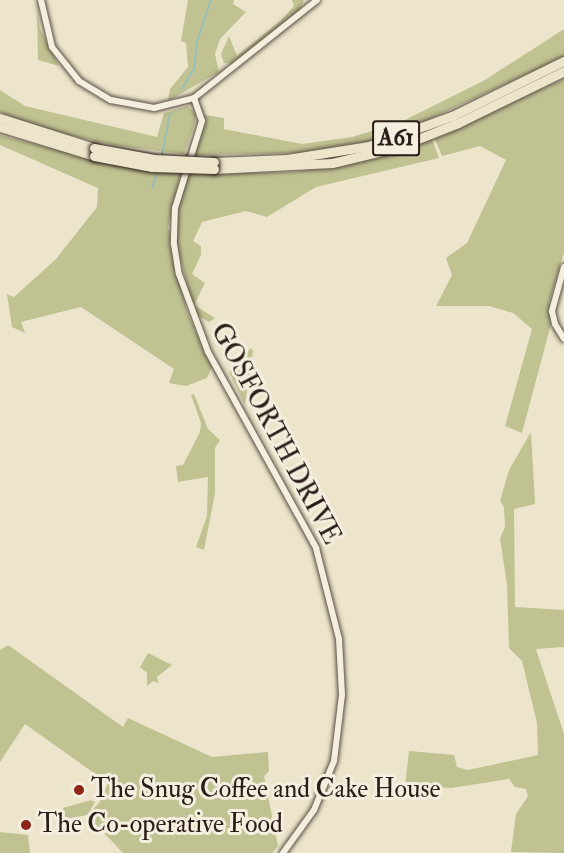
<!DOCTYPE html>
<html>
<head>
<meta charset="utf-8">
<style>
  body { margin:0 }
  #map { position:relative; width:564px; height:853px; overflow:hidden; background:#ece5cb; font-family:"IM FELL Double Pica",serif }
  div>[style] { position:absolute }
  .green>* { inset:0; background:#c0c292 }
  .stream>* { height:1.5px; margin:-0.75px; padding:0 0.75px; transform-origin:0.75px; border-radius:0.75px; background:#99bfb4 }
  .roads { filter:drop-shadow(0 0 2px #5a4e44) drop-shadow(0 0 2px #5a4e44) }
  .minor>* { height:6px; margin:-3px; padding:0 3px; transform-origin:3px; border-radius:3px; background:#f3eedd }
  .highway>* { height:9px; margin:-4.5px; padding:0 4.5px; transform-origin:4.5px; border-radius:4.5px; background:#ece5cb }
  .bridges { filter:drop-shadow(0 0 2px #2a1c17) drop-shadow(0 0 2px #2a1c17) }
  .highway-bridge>* { height:9px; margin:-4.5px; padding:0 4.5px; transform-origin:4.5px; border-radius:4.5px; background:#ece5cb }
  .dots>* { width:16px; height:16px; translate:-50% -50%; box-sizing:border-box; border:3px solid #f3eedd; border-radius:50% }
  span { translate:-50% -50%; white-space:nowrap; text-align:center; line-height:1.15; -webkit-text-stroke:6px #f3eedd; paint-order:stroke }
  .shield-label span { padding:2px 4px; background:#f3eedd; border:2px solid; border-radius:4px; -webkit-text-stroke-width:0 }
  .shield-label { font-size:24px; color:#2a1c17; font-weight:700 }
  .street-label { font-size:26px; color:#2a1c17 }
  .poi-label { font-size:26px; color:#2a1c17 }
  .left { translate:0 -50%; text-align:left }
</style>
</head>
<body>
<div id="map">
  <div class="green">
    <div style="clip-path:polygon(188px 0,234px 0,233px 4px,246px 12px,220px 39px,215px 54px,219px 72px,168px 101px,170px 89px,188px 67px,186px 43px,181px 41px)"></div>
    <div style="clip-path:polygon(292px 0,304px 0,300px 10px,233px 64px,224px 63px,221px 54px,229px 36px,237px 56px,280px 21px,294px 6px)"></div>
    <div style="clip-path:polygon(37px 9px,40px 29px,59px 66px,38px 60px)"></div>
    <div style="clip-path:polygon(564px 29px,564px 57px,412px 127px,368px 142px,300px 153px,191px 155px,205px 115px,224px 118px,224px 129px,302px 144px,352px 137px,401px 122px,485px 80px)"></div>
    <div style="clip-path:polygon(564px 79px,564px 252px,549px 303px,551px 324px,522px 433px,505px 426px,532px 329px,513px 313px,489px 306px,436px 306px,452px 275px,446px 258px,467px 243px,506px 160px,480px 146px,442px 156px,434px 137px)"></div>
    <div style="clip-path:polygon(0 90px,25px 106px,157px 137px,164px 113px,188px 106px,195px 113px,195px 123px,184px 154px,113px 145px,38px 128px,0 112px)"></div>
    <div style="clip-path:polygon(0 135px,111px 164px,181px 172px,168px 227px,187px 312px,212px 367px,207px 378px,186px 386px,169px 383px,174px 369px,81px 307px,21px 322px,25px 333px,12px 327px,7px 294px,14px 297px,56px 259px,97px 207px,98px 188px,0 145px)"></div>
    <div style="clip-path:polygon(432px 139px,439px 158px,316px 187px,267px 217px,246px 211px,202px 222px,193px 241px,201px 246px,201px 255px,192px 274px,205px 283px,194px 305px,215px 318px,209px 322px,195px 314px,177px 245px,176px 218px,186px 174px,297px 172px,382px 155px)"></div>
    <div style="clip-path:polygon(251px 348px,253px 351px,245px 405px,229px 372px)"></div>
    <div style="clip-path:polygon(194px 394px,208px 429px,220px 440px,215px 448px,215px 493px,204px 550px,196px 547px,207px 516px,208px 477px,178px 482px,176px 466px,183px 465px,200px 432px,201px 423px,191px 395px)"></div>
    <div style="clip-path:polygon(531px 432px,535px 504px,514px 509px,515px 607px,564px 610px,564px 647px,536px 649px,564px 734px,564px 853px,511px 852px,516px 814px,528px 796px,526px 789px,515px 787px,509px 779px,451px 788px,405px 785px,409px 751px,454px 755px,457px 767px,468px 770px,538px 755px,537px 723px,522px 661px,509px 648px,507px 585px,500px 538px,505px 527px,504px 507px,500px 501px,509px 470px)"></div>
    <div style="clip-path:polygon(8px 645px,123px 727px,128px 718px,212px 757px,268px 752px,269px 771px,264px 776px,278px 846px,272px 853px,123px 853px,87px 815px,65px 819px,63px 808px,91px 800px,95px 802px,89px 813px,99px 803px,108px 783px,25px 724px,0 762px,0 650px)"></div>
    <div style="clip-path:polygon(148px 653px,172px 665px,157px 677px,158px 683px,153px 681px,147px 686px,147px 673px,140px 667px)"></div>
    <div style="clip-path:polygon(0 832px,28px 835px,30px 853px,0 853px)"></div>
  </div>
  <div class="stream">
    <div style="left:182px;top:89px;width:23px;rotate:-59deg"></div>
    <div style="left:194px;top:69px;width:27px;rotate:-84deg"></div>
    <div style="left:197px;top:42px;width:44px;rotate:-71.6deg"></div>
    <div style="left:162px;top:155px;width:42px;rotate:-79deg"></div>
    <div style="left:152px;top:188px;width:17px;rotate:-69deg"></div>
  </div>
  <div class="roads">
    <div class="minor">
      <div style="left:41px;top:0;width:48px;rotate:76.8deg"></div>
      <div style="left:52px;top:47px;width:43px;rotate:51.5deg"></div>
      <div style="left:79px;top:81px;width:37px;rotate:31deg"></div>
      <div style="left:111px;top:100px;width:44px;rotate:10.5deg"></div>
      <div style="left:154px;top:108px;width:41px;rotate:-14deg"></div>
      <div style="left:194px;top:98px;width:157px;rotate:-38.5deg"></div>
      <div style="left:194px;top:98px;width:24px;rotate:71deg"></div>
      <div style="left:202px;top:121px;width:91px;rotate:107.2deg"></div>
      <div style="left:175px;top:208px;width:36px;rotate:92deg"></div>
      <div style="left:174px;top:244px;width:30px;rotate:81deg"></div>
      <div style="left:179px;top:274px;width:83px;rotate:69.6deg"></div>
      <div style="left:208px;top:352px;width:224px;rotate:61.1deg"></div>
      <div style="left:316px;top:548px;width:94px;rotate:75.8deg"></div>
      <div style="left:339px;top:639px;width:56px;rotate:86.9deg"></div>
      <div style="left:342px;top:695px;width:66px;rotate:96.9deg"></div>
      <div style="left:334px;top:761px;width:53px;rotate:112.2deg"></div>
      <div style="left:314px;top:810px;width:53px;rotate:125.8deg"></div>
      <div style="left:564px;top:267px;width:46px;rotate:105.3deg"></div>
      <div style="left:552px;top:311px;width:13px;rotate:77deg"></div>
      <div style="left:555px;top:324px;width:17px;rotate:59deg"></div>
    </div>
    <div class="highway">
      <div style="left:0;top:118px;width:99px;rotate:17.7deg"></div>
      <div style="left:0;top:127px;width:98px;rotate:17.1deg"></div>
      <div style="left:214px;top:162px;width:73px;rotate:-2.4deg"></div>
      <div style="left:287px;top:159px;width:83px;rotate:-9deg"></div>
      <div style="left:369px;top:146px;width:88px;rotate:-19.9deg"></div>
      <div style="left:452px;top:116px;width:125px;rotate:-26.2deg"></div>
      <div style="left:214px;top:169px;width:118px;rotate:-2.9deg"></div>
      <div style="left:332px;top:163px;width:65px;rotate:-13.4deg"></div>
      <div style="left:395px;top:148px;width:68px;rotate:-21.6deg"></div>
      <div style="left:458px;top:123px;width:118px;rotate:-26.1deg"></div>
    </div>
  </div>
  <div class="bridges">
    <div class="highway-bridge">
      <div style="left:94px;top:148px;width:61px;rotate:10.4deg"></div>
      <div style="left:154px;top:159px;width:60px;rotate:2.9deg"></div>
      <div style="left:94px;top:156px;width:59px;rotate:10.7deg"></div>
      <div style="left:152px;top:167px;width:62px;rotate:1.8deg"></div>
    </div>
  </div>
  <div class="dots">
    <div style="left:79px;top:790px;background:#8f2418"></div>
    <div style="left:26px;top:825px;background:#8f2418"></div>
  </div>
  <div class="shield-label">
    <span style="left:396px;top:138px">A61</span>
  </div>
  <div class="street-label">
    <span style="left:275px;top:434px;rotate:62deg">GOSFORTH DRIVE</span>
  </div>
  <div class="poi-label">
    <span class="left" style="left:91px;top:790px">The Snug Coffee and Cake House</span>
    <span class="left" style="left:38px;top:825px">The Co-operative Food</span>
  </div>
</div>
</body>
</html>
